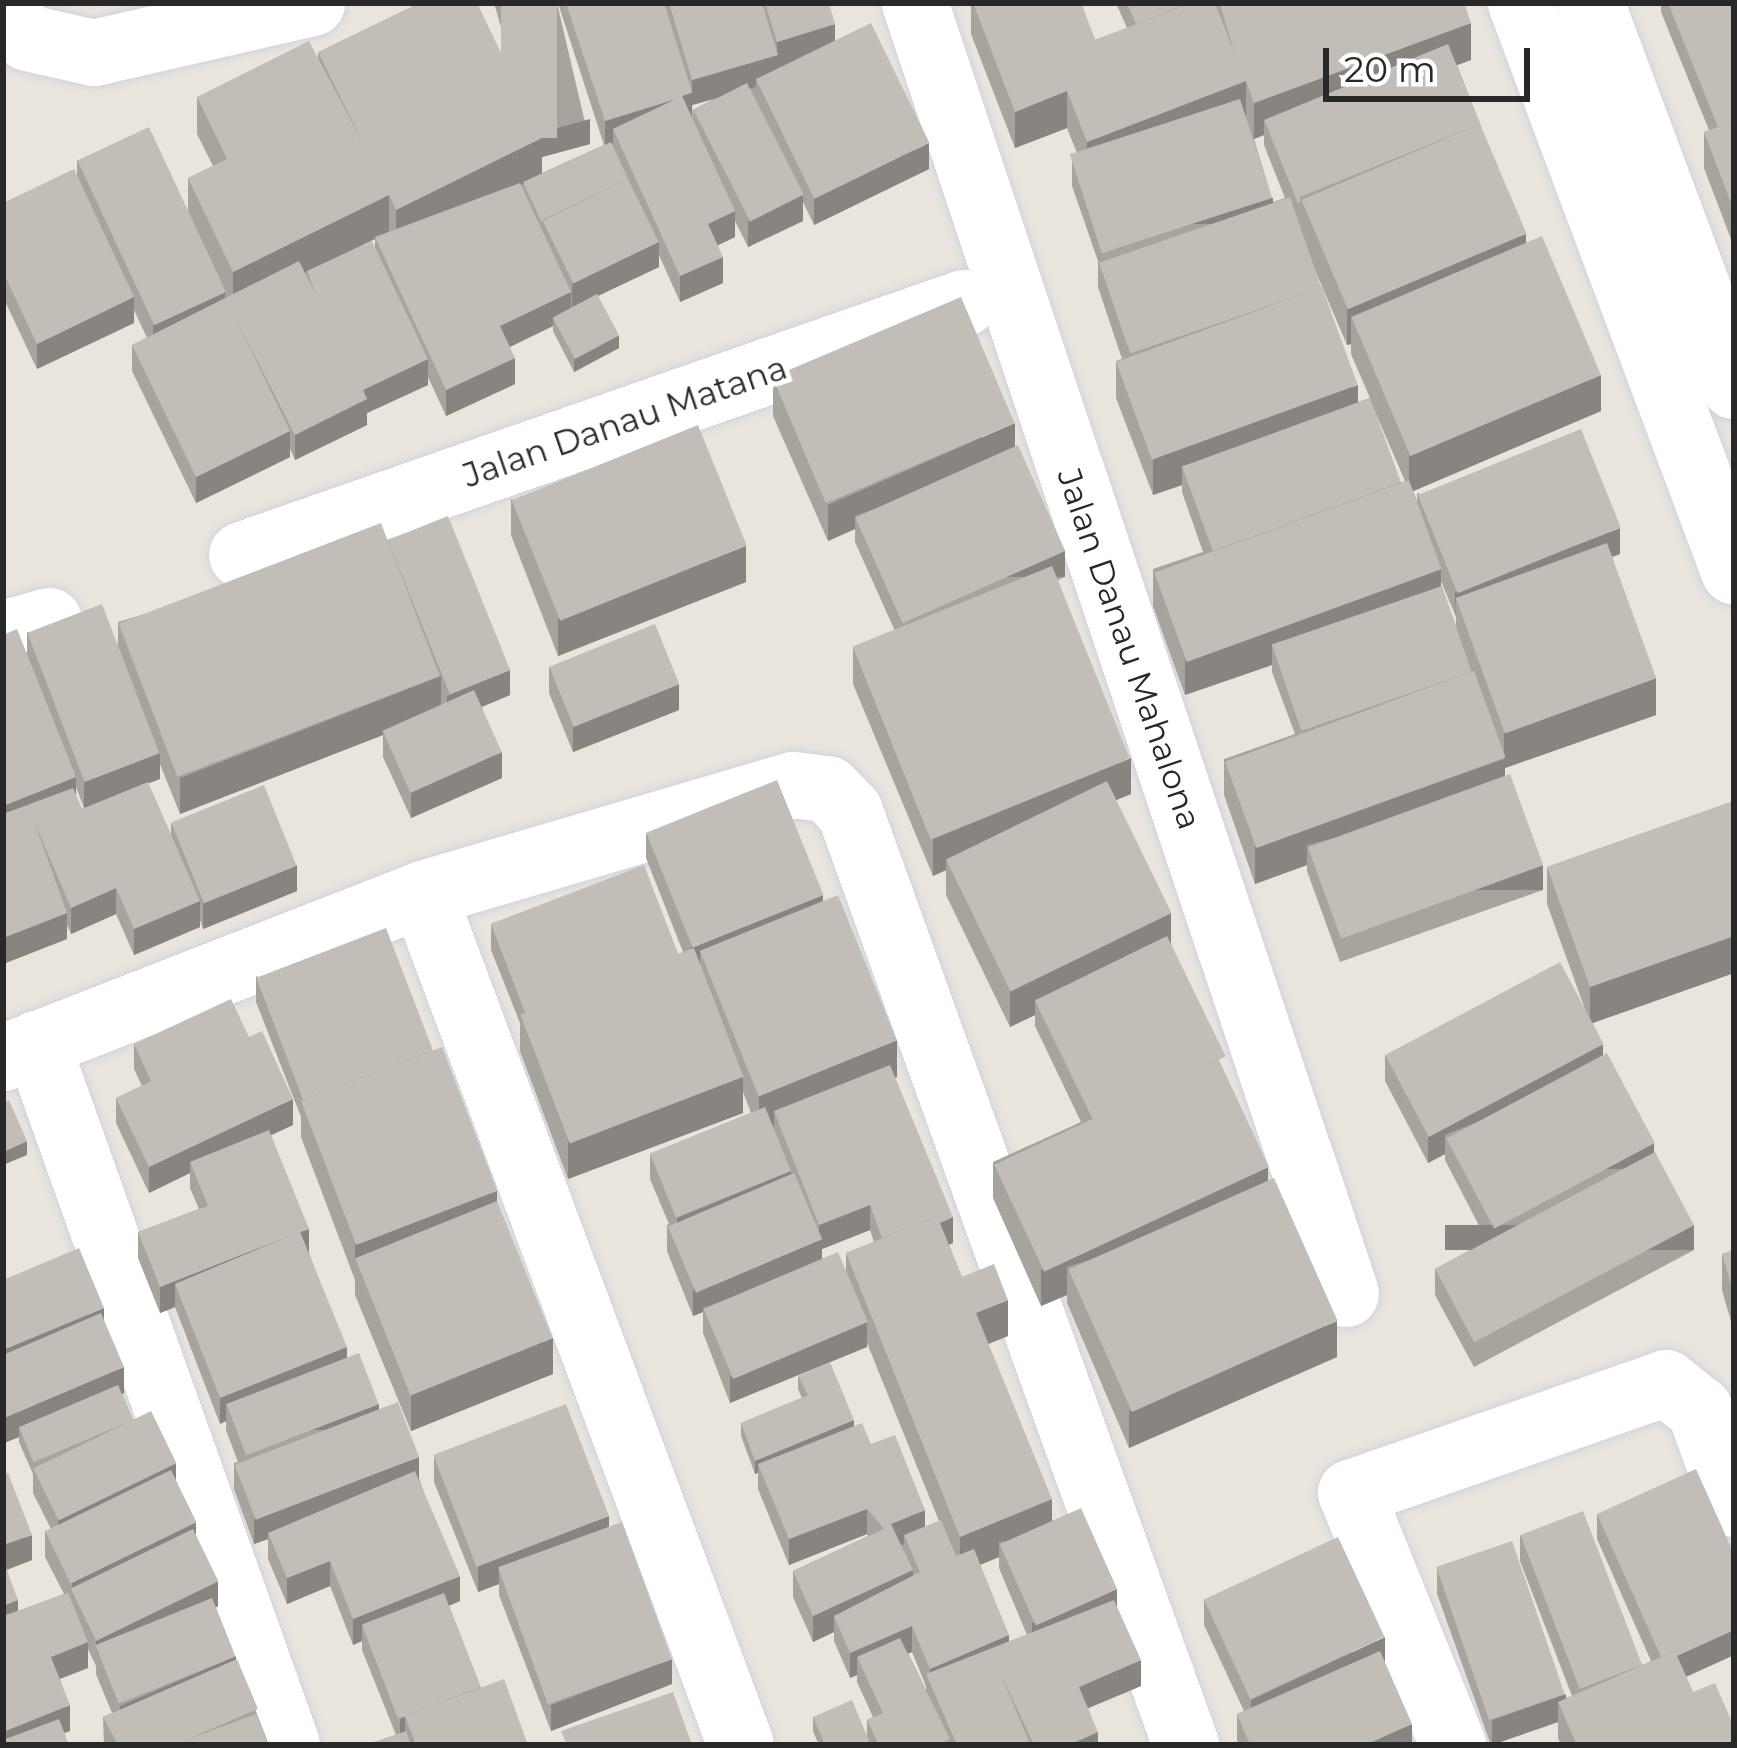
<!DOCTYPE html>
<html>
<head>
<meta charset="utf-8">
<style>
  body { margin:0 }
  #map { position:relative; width:1737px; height:1748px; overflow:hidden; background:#e9e4dc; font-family:Montserrat,sans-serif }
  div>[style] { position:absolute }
  .roads { filter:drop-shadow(0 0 3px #d1d3e0) drop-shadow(0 0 3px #d1d3e0) }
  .street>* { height:66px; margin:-33px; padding:0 33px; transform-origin:33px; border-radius:33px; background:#fff }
  .wall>* { inset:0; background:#a7a39d }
  .shaded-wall>* { inset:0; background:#888580; transform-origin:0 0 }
  .building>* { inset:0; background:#c2beb7; transform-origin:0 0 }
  span { translate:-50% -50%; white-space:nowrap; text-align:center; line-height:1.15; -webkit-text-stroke:10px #fff; paint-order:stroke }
  .street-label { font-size:33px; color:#282828 }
  .frame { position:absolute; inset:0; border:6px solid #282828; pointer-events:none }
  .scale { position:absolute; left:1323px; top:48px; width:207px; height:54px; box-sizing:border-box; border:6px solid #282828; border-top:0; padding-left:15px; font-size:36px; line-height:42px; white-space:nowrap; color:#282828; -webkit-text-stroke:9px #fff; paint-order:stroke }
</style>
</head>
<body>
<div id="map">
  <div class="roads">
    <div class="street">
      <div style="left:915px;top:3px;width:1361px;rotate:71.54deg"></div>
      <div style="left:1521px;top:3px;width:607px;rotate:69.44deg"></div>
      <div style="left:1591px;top:3px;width:409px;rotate:69.5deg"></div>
      <div style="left:3px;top:12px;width:36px;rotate:46deg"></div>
      <div style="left:28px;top:38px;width:68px;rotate:12.8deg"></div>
      <div style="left:94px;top:53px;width:224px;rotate:-12.9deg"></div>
      <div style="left:242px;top:555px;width:765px;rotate:-19.24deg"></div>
      <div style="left:3px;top:634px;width:48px;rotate:-15.8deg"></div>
      <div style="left:423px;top:894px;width:908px;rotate:69.51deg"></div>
      <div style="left:37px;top:1044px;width:744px;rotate:70.37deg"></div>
      <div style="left:3px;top:1058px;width:451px;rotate:-21.3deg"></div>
      <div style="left:423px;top:894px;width:386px;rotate:-16.4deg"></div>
      <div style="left:793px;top:785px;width:35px;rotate:7deg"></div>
      <div style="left:828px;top:789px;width:32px;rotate:46deg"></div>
      <div style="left:850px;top:812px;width:992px;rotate:70.19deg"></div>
      <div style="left:1453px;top:1745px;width:272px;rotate:-112deg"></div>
      <div style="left:1351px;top:1493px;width:334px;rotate:-19.2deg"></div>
      <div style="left:1666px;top:1383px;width:43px;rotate:38.5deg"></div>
      <div style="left:1700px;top:1410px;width:100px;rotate:70.1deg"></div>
    </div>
  </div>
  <div class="wall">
    <div style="clip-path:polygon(evenodd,494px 3px,557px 3px,590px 144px,542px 157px,542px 173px,604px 145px,558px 3px,829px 3px,835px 41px,929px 169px,814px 225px,803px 202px,803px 221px,748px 247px,735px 221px,735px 237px,718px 245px,723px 283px,680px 302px,659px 255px,659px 267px,598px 296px,619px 348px,574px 372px,553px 331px,553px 326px,509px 347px,515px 384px,446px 416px,428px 377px,428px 385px,367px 413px,367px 425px,295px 460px,290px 449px,290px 457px,196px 503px,132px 371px,132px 345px,147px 338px,134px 310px,134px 323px,37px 369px,3px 297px,3px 203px,77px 175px,77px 160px,188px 213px,188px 178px,213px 166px,197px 134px,197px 97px,318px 59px,318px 52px,519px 90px,494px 3px,714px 99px,693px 110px,693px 119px,692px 105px,714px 99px,494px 3px,375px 239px,375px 247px,321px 265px,375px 239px)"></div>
    <div style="clip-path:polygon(evenodd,971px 3px,1081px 3px,1095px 40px,1127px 28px,1116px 3px,1221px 3px,1221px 5px,1222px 3px,1464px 3px,1471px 60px,1457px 65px,1526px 243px,1601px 411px,1413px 491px,1417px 501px,1417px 493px,1620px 554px,1612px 556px,1656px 715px,1505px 768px,1505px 776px,1543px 890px,1340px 962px,1307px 871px,1307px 865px,1255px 884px,1224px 795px,1224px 759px,1295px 734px,1272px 672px,1272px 665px,1185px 695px,1153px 606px,1153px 569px,1203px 552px,1182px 492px,1182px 485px,1153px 495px,1116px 398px,1116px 361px,1122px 359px,1098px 287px,1098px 261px,1072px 186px,1072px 160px,1079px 158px,1067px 128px,1015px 148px,971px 34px,971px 3px,1264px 135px,1264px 145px,1285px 198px,1273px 202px,1254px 139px,1264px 135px,971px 3px,1312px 263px,1347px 345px,1351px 344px,1351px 354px,1370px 398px,1358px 402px,1312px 263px,971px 3px,1373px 407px,1405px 481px,1401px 483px,1373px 407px,971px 3px,1441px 581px,1456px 617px,1456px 626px,1441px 586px,1441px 581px)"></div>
    <div style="clip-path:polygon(1661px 3px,1734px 3px,1734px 247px,1704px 168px,1704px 132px,1709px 130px,1661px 12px)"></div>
    <div style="clip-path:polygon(773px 379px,1015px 446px,1065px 577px,1058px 580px,1131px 794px,1116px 800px,1171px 944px,1268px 1180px,1337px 1357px,1129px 1448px,1067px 1303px,1067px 1295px,1041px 1306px,993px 1198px,993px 1162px,1081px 1122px,1035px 1026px,1035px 1015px,1010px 1027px,946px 895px,946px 870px,933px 876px,853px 684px,853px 648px,895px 631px,855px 542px,855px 529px,828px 541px,773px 416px)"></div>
    <div style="clip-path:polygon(511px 499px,746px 582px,558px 656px,511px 535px)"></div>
    <div style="clip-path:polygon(evenodd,388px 541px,510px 695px,482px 707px,502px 778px,411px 818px,383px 757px,383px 735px,180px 814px,160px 764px,160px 779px,148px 783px,171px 835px,171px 823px,297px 891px,203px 929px,200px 920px,200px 927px,134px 955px,116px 914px,71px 934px,67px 925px,67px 939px,3px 964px,3px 635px,27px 653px,27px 632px,118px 644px,118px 622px,388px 541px,76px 787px,84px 808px,82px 809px,76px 796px,76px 787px)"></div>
    <div style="clip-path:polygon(549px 667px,679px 710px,573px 752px,549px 693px)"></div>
    <div style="clip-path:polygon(1734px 801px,1734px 973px,1592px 1023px,1603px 1055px,1654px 1153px,1694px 1250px,1474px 1367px,1435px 1295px,1435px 1269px,1487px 1241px,1445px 1160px,1445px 1154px,1428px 1163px,1385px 1081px,1385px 1055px,1586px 1012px,1547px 904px,1547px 867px)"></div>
    <div style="clip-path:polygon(evenodd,646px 833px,823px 901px,897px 1077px,895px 1077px,953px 1243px,949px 1245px,962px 1277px,1008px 1336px,988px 1344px,1052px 1520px,1117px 1607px,1141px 1686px,1088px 1708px,1098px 1745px,819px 1745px,813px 1731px,813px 1717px,867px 1736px,867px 1720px,873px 1717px,857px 1682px,857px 1675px,850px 1678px,834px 1641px,834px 1632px,813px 1642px,793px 1597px,793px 1571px,868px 1536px,867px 1534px,789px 1565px,758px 1489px,758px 1473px,755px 1474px,741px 1436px,741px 1423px,802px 1398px,798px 1389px,798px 1376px,854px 1426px,871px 1444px,925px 1527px,939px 1521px,867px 1343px,867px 1347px,730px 1403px,703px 1333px,703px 1312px,693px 1316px,667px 1251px,667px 1225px,669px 1224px,650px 1179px,650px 1154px,751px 1113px,743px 1092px,743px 1113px,568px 1179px,520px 1051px,520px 1023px,491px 950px,491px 924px,679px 954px,683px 952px,646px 858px,646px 833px,870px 1230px,874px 1242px,846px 1253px,846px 1270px,822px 1259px,822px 1249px,870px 1230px,646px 833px,999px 1557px,999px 1568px,1027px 1635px,1009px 1642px,980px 1565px,999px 1557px,646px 833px,912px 1652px,926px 1686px,926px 1690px,908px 1653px,912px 1652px)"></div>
    <div style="clip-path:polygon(256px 976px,432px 1051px,497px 1201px,553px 1374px,411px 1431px,355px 1295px,355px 1280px,301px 1137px,301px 1117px,256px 1002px)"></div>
    <div style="clip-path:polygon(249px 1037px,293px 1125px,271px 1135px,309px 1253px,347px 1357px,419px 1478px,460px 1601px,449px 1606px,481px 1688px,528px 1745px,366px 1745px,396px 1735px,362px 1650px,362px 1641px,353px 1645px,330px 1586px,287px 1604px,268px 1559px,268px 1539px,254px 1544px,234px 1489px,234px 1463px,238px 1462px,226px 1430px,226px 1421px,220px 1424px,175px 1307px,160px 1313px,138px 1258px,138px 1232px,199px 1209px,190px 1188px,190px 1173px,149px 1193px,116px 1123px,116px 1098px,142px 1086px,134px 1069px,134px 1044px)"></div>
    <div style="clip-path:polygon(1734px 1250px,1734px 1332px,1722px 1290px,1722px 1254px)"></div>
    <div style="clip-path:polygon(3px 1280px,104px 1321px,124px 1393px,122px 1394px,133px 1420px,176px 1481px,196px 1535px,218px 1606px,216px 1608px,269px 1745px,104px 1745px,103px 1717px,112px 1713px,96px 1674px,96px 1666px,88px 1649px,88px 1668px,60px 1679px,70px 1731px,3px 1745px,8px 1473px,32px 1560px,7px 1570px,18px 1611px,64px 1594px,45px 1557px,45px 1531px,51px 1529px,33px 1493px,33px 1474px,19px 1442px,19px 1437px,4px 1443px,3px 1440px)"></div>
    <div style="clip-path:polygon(434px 1456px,609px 1527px,672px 1684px,551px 1731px,499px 1595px,499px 1584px,478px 1592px,434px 1482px)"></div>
    <div style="clip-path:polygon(1597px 1514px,1734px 1554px,1734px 1655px,1686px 1677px,1693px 1692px,1734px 1745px,1561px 1745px,1558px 1738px,1558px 1722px,1491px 1745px,1437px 1594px,1437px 1568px,1566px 1698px,1572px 1696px,1520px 1561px,1520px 1535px,1643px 1665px,1651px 1661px,1597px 1539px)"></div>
    <div style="clip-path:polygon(1204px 1599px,1385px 1663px,1412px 1745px,1239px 1745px,1237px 1740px,1237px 1714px,1244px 1711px,1204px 1625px)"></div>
  </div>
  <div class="shaded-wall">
    <div style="clip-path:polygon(1471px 23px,1471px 60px,1269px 133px,1264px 120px,1264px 135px,1254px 139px,1254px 103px)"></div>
    <div style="clip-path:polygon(835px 24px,835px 50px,778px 68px,778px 81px,756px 80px,756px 87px,692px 105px,692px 118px,682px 96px,692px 93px,692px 80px,777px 55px,777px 42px)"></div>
    <div style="clip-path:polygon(1246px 81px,1246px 117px,1087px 179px,1087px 142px)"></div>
    <div style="clip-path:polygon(1067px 91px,1067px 128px,1015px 148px,1015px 112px)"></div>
    <div style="clip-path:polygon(676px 99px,613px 129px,613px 144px,605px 146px,605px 121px)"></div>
    <div style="clip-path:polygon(590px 119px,590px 144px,542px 157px,542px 175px,396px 246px,396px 210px,539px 133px)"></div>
    <div style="clip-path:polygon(929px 143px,929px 169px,814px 225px,814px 199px)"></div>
    <div style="clip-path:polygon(389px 195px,389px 232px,233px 308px,233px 272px)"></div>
    <div style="clip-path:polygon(803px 195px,803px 221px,748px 247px,748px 221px)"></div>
    <div style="left:1273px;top:198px;width:26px;height:178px;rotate:90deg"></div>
    <div style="clip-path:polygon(735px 211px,735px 237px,708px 250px,708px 224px)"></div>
    <div style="clip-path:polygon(1526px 234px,1526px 271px,1351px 317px,1351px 344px,1347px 345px,1347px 309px)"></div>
    <div style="clip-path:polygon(659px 242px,659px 267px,572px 308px,572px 283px)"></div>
    <div style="clip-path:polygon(723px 257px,723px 283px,680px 302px,680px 276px)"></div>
    <div style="clip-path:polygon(225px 292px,225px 317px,153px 351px,153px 325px)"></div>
    <div style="clip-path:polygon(571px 292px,571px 318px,553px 318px,553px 326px,500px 352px,500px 326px)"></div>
    <div style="clip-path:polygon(134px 297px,134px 323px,37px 369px,37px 344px)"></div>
    <div style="clip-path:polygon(619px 335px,619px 348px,574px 372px,574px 359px)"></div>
    <div style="clip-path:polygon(515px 358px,515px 384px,446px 416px,446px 390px)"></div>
    <div style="clip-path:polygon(428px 359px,428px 385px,367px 413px,367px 425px,295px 460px,295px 435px,363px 390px)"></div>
    <div style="clip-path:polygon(1601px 375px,1601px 411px,1409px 493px,1409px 456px)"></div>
    <div style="clip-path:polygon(1358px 385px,1358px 421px,1182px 466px,1182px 485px,1153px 495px,1153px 459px)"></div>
    <div style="clip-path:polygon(1015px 423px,1015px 459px,855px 516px,855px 529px,828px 541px,828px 505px)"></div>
    <div style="clip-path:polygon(290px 431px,290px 457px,196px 503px,196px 477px)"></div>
    <div style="clip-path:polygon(1620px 528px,1620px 554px,1462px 615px,1456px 598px,1455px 618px,1455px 592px)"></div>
    <div style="clip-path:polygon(746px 546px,746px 582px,558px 656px,558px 619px)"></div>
    <div style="left:1065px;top:551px;width:26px;height:177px;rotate:90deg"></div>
    <div style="clip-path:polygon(1441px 569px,1441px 606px,1272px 646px,1272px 665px,1185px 695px,1185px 659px)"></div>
    <div style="clip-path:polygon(510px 670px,510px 695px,447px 721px,447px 696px)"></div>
    <div style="clip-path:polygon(441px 676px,441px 713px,383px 731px,383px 735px,180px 814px,180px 778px)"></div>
    <div style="clip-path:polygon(1656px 678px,1656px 715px,1505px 768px,1505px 795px,1307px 845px,1307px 865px,1255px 884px,1255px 847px,1504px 759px,1504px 732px)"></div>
    <div style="clip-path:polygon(679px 684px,679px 710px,573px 752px,573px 726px)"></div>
    <div style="clip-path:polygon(502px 752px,502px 778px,411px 818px,411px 793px)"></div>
    <div style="clip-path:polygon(160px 753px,160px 779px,84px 808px,84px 782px)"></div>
    <div style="clip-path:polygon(1131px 758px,1131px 794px,951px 868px,946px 859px,946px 870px,933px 876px,933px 839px)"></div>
    <div style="clip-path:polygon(76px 777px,76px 803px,3px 832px,3px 806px)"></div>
    <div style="clip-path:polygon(297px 865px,297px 891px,203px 929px,203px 903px)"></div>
    <div style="left:1543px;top:865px;width:25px;height:215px;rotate:90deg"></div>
    <div style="clip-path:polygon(116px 888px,116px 914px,71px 934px,71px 908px)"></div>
    <div style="clip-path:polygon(823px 895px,823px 921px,700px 951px,700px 969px,691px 973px,691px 947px)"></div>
    <div style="clip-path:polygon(200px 901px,200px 927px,134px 955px,134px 929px)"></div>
    <div style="clip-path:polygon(67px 913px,67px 939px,3px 964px,3px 938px)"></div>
    <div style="clip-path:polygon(1171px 913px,1171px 949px,1035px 1000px,1035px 1015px,1010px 1027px,1010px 991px)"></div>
    <div style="clip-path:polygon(1734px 936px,1734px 973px,1590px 1024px,1590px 987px)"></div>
    <div style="clip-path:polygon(897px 1040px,897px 1077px,779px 1124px,774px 1111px,774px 1126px,759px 1132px,759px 1095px)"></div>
    <div style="clip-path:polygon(1603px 1044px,1603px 1070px,1445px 1135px,1445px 1154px,1428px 1163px,1428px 1137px)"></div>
    <div style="clip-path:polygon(743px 1077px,743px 1113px,568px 1179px,568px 1142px)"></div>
    <div style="clip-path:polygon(293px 1099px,293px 1125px,194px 1171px,190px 1162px,190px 1173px,149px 1193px,149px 1167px)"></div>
    <div style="clip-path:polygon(27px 1141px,27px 1155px,3px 1165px,3px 1152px)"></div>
    <div style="left:1654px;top:1143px;width:26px;height:182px;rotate:90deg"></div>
    <div style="clip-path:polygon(1268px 1167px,1268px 1204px,1067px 1267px,1067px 1295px,1041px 1306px,1041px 1270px)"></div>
    <div style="clip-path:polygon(791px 1171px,791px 1197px,677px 1243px,677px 1218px)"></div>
    <div style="clip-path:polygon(497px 1191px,497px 1227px,355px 1259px,355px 1244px)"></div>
    <div style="clip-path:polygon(870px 1205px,870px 1230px,822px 1249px,822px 1265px,703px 1308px,703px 1312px,693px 1316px,693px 1290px,819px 1240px,819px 1225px)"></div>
    <div style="clip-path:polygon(953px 1217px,953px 1243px,884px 1270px,884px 1245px)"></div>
    <div style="left:1694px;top:1225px;width:25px;height:249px;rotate:90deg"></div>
    <div style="clip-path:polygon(309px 1229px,309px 1254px,300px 1232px)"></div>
    <div style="clip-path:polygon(294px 1234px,175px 1284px,175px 1307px,160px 1313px,160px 1287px)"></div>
    <div style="clip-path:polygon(1008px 1300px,1008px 1336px,976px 1349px,976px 1313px)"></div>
    <div style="clip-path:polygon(104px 1308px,104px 1333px,3px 1376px,3px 1350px)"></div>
    <div style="clip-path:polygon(1337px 1321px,1337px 1357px,1129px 1448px,1129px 1411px)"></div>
    <div style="clip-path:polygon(867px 1322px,867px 1347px,730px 1403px,730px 1377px)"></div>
    <div style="clip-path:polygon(553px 1338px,553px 1374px,411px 1431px,411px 1395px)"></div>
    <div style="clip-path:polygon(347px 1347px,347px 1373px,226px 1404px,226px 1421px,220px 1424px,220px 1398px)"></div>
    <div style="clip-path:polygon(124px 1367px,124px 1393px,22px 1436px,19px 1429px,19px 1437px,4px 1443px,4px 1418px)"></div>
    <div style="left:379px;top:1404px;width:26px;height:143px;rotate:90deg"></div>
    <div style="clip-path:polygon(854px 1420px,854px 1433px,758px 1464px,758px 1473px,755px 1474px,755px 1461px)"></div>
    <div style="clip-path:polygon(419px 1457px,419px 1483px,268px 1533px,268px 1539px,254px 1544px,254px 1519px)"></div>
    <div style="clip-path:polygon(176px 1463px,176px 1488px,58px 1545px,58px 1519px)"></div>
    <div style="clip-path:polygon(1052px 1499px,1052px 1536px,999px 1542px,999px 1557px,960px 1573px,960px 1537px)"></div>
    <div style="clip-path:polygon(867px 1509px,867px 1534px,789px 1565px,789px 1539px)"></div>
    <div style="clip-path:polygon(925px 1510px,925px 1536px,904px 1535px,904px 1544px,891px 1549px,891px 1524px)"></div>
    <div style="clip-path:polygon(609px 1516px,609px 1541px,499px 1569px,499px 1584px,478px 1592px,478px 1566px)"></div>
    <div style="clip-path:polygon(196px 1522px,196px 1548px,72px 1591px,72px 1583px)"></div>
    <div style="clip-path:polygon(32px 1535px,32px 1560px,3px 1571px,3px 1545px)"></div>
    <div style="clip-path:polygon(330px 1561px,330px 1586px,287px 1604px,287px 1578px)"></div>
    <div style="clip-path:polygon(913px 1570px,913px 1595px,834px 1616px,834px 1632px,813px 1642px,813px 1616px)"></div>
    <div style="clip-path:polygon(460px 1576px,460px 1601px,368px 1639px,362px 1625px,362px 1641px,353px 1645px,353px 1619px)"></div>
    <div style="clip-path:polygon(218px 1581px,218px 1606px,102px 1663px,96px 1648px,96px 1666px,96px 1641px)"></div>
    <div style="clip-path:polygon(1117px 1589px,1117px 1614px,1032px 1649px,1032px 1623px)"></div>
    <div style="clip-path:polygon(18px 1600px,18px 1626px,3px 1632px,3px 1606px)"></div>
    <div style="clip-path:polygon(912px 1626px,912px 1652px,864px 1672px,857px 1657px,857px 1675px,850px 1678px,850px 1653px)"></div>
    <div style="clip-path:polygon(1734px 1630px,1734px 1655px,1663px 1687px,1663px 1662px)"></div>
    <div style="clip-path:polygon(1009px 1635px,1009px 1661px,930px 1682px,930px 1669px)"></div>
    <div style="clip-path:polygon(1385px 1637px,1385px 1662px,1251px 1726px,1251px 1700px)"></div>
    <div style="clip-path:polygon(88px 1642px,88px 1668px,51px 1682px,51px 1657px)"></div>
    <div style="clip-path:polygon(236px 1656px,236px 1681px,120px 1731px,120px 1706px)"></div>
    <div style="clip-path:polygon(672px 1659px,672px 1684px,551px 1731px,551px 1705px)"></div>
    <div style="clip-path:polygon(1141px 1660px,1141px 1686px,1079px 1712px,1079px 1687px)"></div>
    <div style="clip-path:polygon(1566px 1694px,1566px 1720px,1558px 1702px,1558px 1722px,1492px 1745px,1492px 1720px)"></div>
    <div style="clip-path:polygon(70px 1705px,70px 1731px,35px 1745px,3px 1745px,3px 1732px)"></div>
    <div style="clip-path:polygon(405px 1717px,405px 1743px,400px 1745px,400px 1719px)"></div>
    <div style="clip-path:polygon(1412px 1724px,1412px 1745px,1365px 1745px)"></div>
    <div style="clip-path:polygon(1098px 1732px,1098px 1745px,1069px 1745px)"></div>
  </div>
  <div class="building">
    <div style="clip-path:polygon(419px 3px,477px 3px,542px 138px,396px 210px,389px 195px,233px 272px,188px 178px,227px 159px,197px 97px,309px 41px,366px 149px,318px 52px)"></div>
    <div style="left:501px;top:3px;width:56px;height:135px"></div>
    <div style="clip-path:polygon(566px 3px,664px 3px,692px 92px,682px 96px,735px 211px,708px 224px,723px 257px,680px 276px,613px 129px,676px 99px,605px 121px)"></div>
    <div style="clip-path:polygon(669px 3px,762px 3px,778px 55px,692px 80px)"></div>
    <div style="clip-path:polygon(765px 3px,829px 3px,835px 24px,777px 42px)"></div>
    <div style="clip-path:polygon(973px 3px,1081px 3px,1095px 40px,1191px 3px,1215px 3px,1235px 54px,1220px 5px,1226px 3px,1464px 3px,1471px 23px,1254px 103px,1246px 81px,1087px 142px,1067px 91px,1015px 112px)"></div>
    <div style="clip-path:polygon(1127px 3px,1189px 3px,1136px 24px)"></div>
    <div style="clip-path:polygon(1668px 3px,1734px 3px,1734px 121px,1718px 127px)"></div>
    <div style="left:871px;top:23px;width:133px;height:128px;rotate:64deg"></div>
    <div style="clip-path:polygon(1448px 44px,1482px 128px,1480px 124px,1300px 197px,1300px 202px,1298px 203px,1264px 120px)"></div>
    <div style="left:747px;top:83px;width:125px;height:60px;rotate:63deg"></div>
    <div style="left:1240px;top:99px;width:104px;height:179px;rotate:72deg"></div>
    <div style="clip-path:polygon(1734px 121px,1734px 211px,1704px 132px)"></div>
    <div style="left:1480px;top:124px;width:119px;height:194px;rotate:67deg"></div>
    <div style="left:149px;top:127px;width:182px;height:79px;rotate:65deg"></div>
    <div style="clip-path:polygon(611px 142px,630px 183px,628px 179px,542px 220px,542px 223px,523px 182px)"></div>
    <div style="clip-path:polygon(74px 169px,134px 297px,37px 344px,3px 272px,3px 203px)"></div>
    <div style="left:628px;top:179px;width:70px;height:95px;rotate:64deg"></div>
    <div style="clip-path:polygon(520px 183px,571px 292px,500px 326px,515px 358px,446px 390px,375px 237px)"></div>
    <div style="left:1290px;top:197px;width:96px;height:202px;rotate:71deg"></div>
    <div style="left:1542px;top:236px;width:151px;height:207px;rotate:67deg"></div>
    <div style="clip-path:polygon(372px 241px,428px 359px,363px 390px,367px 399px,295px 435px,233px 313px,290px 431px,196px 477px,132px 345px,299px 261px,316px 295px,307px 271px)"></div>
    <div style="left:1322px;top:287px;width:104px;height:219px;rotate:70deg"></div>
    <div style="left:597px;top:294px;width:47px;height:50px;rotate:62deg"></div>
    <div style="left:961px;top:297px;width:137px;height:205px;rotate:67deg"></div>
    <div style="left:1370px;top:398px;width:90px;height:200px;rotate:70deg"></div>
    <div style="left:698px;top:425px;width:130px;height:201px;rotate:68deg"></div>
    <div style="left:1581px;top:429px;width:106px;height:176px;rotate:68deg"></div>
    <div style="left:1018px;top:445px;width:116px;height:178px;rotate:66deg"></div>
    <div style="left:1409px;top:480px;width:95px;height:271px;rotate:70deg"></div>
    <div style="left:448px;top:516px;width:166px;height:65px;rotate:68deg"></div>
    <div style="left:381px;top:523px;width:164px;height:281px;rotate:69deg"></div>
    <div style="left:1607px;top:543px;width:144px;height:161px;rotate:70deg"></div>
    <div style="left:1052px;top:566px;width:208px;height:215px;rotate:68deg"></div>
    <div style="left:1442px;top:586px;width:91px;height:180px;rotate:71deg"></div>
    <div style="left:102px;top:604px;width:160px;height:80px;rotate:69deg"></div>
    <div style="left:655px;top:624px;width:65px;height:114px;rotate:68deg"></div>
    <div style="clip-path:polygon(17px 629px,76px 777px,3px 806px,3px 635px)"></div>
    <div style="left:1474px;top:671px;width:92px;height:265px;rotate:70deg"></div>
    <div style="left:474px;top:690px;width:68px;height:100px;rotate:66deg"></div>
    <div style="left:1510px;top:774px;width:97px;height:215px;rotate:70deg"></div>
    <div style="left:777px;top:780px;width:124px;height:141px;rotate:68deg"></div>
    <div style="left:1107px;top:781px;width:147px;height:179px;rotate:64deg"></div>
    <div style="clip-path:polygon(148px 782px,200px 901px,134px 929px,116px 888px,71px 908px,34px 821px,67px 913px,3px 938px,3px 814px,73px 788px,82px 809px)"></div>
    <div style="left:264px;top:785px;width:87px;height:100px;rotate:68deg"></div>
    <div style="clip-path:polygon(1734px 801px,1734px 936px,1590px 987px,1547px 867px)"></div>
    <div style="left:644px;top:865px;width:96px;height:164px;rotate:69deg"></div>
    <div style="left:838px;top:895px;width:157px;height:149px;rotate:68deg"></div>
    <div style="left:386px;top:928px;width:131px;height:139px;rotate:69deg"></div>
    <div style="left:1167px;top:936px;width:134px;height:147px;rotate:64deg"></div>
    <div style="left:694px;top:948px;width:138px;height:186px;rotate:69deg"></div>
    <div style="left:1560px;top:962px;width:93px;height:198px;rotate:62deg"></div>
    <div style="clip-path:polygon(231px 999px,249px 1037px,262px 1031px,293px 1099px,149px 1167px,116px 1098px,151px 1081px,134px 1044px)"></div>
    <div style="left:442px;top:1047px;width:154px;height:151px;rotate:69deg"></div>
    <div style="left:1607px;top:1053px;width:102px;height:182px;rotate:62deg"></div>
    <div style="left:1219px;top:1060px;width:118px;height:248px;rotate:65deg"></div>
    <div style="clip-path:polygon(890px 1065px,953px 1217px,940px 1223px,937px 1216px,882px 1238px,870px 1205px,819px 1225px,774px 1111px)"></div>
    <div style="clip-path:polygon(9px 1100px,27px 1141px,3px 1152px,3px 1103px)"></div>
    <div style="left:765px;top:1107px;width:69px;height:124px;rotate:68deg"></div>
    <div style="clip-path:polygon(269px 1130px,309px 1229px,300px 1232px,347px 1347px,220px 1398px,175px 1284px,294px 1234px,160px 1287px,138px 1232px,208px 1206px,190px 1162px)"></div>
    <div style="left:1655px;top:1152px;width:83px;height:249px;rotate:62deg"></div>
    <div style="left:794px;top:1173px;width:72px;height:137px;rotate:67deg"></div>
    <div style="left:1274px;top:1178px;width:156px;height:225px;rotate:66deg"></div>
    <div style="left:497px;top:1201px;width:148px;height:153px;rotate:68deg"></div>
    <div style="clip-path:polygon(937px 1216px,962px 1277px,994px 1264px,1008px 1300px,976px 1313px,1052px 1499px,960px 1537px,846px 1253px)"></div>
    <div style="clip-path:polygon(79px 1248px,104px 1308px,3px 1350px,3px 1280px)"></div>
    <div style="clip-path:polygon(1734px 1250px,1734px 1295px,1722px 1254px)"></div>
    <div style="left:838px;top:1252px;width:76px;height:146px;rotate:67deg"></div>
    <div style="clip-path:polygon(101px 1313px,124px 1367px,4px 1418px,3px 1355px)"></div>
    <div style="left:359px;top:1353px;width:55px;height:142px;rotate:69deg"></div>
    <div style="clip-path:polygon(830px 1362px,854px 1420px,755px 1461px,741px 1423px,808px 1395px,798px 1376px)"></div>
    <div style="left:118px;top:1385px;width:38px;height:108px;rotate:67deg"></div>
    <div style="left:398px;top:1402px;width:59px;height:175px;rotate:69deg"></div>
    <div style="left:566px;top:1404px;width:120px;height:142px;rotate:69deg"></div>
    <div style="left:151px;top:1411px;width:58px;height:131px;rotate:64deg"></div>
    <div style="clip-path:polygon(862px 1423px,871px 1444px,895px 1435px,925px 1510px,891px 1524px,913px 1570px,813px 1616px,793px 1571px,884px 1529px,867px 1509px,789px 1539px,758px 1464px)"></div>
    <div style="clip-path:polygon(1696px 1469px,1734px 1554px,1734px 1630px,1677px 1656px,1675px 1651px,1661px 1657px,1597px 1514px)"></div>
    <div style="left:171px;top:1470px;width:58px;height:140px;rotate:64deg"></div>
    <div style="clip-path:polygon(415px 1471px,460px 1576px,353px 1619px,330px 1561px,287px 1578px,268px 1533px)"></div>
    <div style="clip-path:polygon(8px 1473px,32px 1535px,3px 1545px,3px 1475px)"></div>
    <div style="left:1081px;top:1508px;width:89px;height:89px;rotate:66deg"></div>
    <div style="left:1583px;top:1511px;width:165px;height:67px;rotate:69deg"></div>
    <div style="clip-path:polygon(941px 1520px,956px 1556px,974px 1549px,1009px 1635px,930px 1669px,912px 1626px,850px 1653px,834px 1616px,920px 1572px,904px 1535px)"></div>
    <div style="left:622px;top:1522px;width:146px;height:132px;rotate:70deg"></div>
    <div style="left:193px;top:1529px;width:58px;height:136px;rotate:64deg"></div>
    <div style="left:1338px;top:1537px;width:110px;height:148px;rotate:65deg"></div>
    <div style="left:1512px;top:1541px;width:162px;height:80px;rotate:71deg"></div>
    <div style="clip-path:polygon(3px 1560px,18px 1600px,3px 1606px)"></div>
    <div style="clip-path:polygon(68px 1593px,88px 1642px,51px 1657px,70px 1705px,3px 1732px,3px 1616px)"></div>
    <div style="left:444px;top:1593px;width:101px;height:88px;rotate:69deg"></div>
    <div style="left:212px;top:1598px;width:63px;height:126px;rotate:68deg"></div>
    <div style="clip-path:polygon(1114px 1600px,1141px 1660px,1079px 1687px,1098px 1732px,1069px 1745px,1034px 1745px,999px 1670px,1030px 1744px,957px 1745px,926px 1674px)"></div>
    <div style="clip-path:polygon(900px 1638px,950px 1739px,938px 1745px,879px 1745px,867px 1720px,883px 1713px,857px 1657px)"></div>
    <div style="clip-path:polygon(1380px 1651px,1412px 1724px,1365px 1745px,1250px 1745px,1237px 1714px)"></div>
    <div style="clip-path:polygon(1675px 1651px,1693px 1692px,1715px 1683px,1734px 1727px,1734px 1745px,1571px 1745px,1576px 1743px,1558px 1702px)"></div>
    <div style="clip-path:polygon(237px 1659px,258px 1709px,186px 1740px,256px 1714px,269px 1745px,118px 1745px,103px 1717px)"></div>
    <div style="clip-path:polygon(504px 1679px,528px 1745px,416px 1745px,405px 1716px)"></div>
    <div style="clip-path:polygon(673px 1692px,692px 1745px,567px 1745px,561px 1731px)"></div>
    <div style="clip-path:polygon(852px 1700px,870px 1743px,864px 1745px,825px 1745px,813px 1717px)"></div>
    <div style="clip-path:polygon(59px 1719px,69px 1745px,3px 1745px,3px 1740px)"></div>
    <div style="clip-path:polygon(406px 1731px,411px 1745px,366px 1745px)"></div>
  </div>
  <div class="street-label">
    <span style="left:625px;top:422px;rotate:-19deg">Jalan Danau Matana</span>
    <span style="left:1129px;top:649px;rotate:71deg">Jalan Danau Mahalona</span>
  </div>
  <div class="frame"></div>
  <div class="scale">20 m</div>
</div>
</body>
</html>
